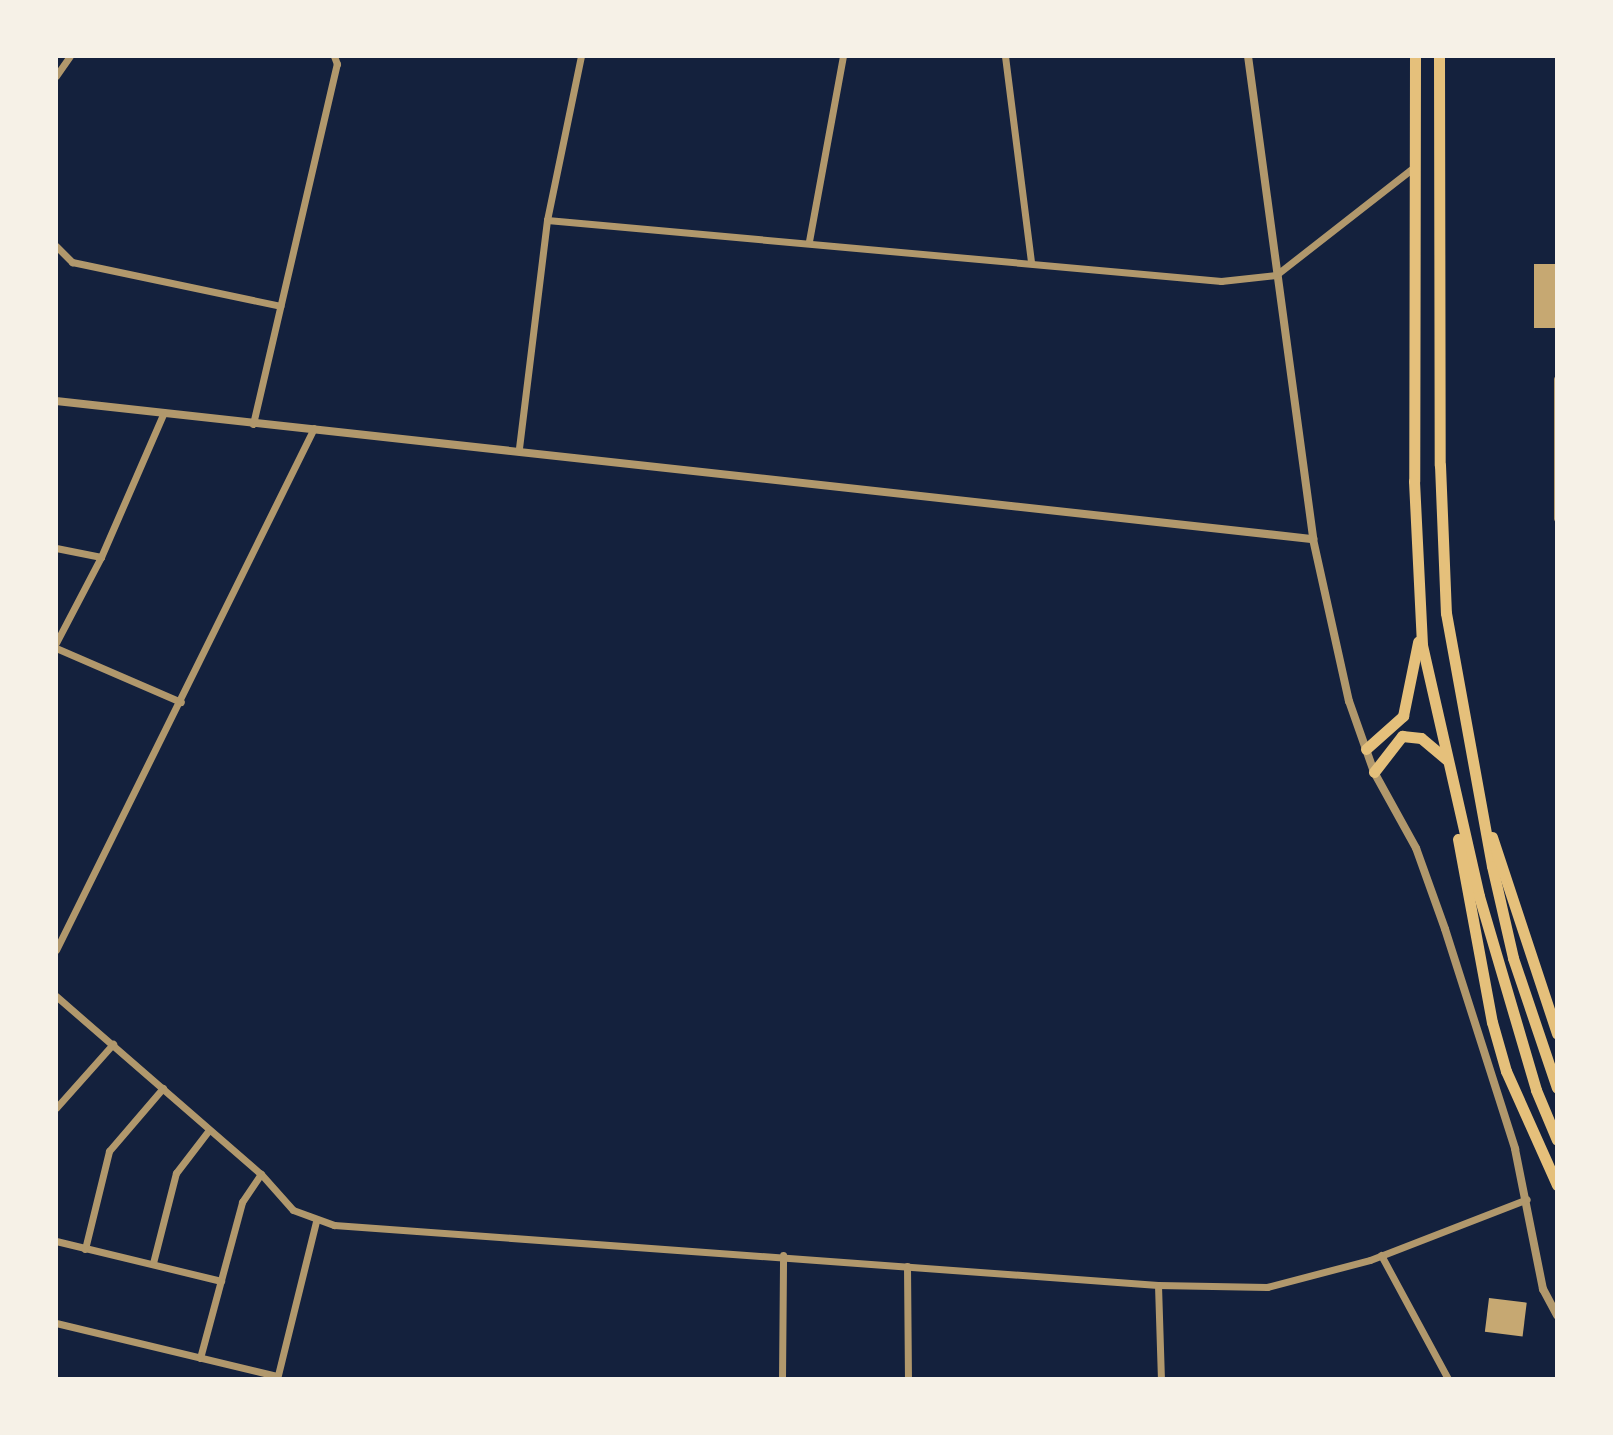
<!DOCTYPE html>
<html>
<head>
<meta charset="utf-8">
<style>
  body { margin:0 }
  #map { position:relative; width:1613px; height:1435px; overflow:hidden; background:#14213d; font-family:"Exo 2",sans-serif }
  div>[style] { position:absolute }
  .building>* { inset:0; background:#c6a872; transform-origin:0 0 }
  .minor>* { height:7px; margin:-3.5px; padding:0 3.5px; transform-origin:3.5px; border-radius:3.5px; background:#b1986c }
  .tertiary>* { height:8px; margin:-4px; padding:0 4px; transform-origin:4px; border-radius:4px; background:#b1986c }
  .trunk>* { height:11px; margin:-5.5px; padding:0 5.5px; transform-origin:5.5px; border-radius:5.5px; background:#e5c07b }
  span { translate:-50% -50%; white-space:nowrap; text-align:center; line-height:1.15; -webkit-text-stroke:6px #f6f1e7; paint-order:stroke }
  .frame { position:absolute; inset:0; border:58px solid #f6f1e7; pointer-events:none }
</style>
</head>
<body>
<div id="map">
  <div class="building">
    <div style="left:1557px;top:264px;width:64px;height:23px;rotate:90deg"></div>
    <div style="left:1489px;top:1298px;width:38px;height:34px;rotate:7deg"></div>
  </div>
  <div class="minor">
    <div style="left:1005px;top:56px;width:207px;rotate:82.8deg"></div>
    <div style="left:56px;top:76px;width:24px;rotate:-55deg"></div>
    <div style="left:547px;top:220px;width:677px;rotate:5.17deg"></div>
    <div style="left:1221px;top:281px;width:55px;rotate:-6.2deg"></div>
    <div style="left:1276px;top:275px;width:174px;rotate:-38deg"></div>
    <div style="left:809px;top:241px;width:188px;rotate:-79.6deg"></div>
    <div style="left:56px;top:246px;width:23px;rotate:45deg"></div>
    <div style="left:72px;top:262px;width:213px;rotate:11.9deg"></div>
    <div style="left:1557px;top:379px;width:139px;rotate:90deg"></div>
    <div style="left:253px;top:424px;width:370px;rotate:-76.9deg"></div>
    <div style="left:337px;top:64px;width:9px;rotate:-111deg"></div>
    <div style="left:519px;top:448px;width:230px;rotate:-83deg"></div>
    <div style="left:547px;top:220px;width:167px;rotate:-78.3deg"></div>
    <div style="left:56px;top:548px;width:46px;rotate:11.3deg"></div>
    <div style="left:56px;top:643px;width:97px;rotate:-62.4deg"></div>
    <div style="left:101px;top:557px;width:158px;rotate:-66.5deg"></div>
    <div style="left:56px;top:648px;width:136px;rotate:23.4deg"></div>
    <div style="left:56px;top:950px;width:582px;rotate:-63.7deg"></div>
    <div style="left:56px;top:996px;width:271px;rotate:41deg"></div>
    <div style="left:261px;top:1174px;width:48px;rotate:48.4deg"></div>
    <div style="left:293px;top:1210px;width:44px;rotate:20.1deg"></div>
    <div style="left:334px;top:1225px;width:826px;rotate:4.16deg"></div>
    <div style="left:1158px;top:1285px;width:109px;rotate:1.1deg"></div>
    <div style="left:1267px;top:1287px;width:106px;rotate:-14.7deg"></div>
    <div style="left:1370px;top:1260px;width:168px;rotate:-21.2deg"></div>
    <div style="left:56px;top:1108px;width:86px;rotate:-48.3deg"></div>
    <div style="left:56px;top:1241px;width:170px;rotate:13.6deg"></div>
    <div style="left:85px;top:1249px;width:101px;rotate:-76.2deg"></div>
    <div style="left:109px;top:1151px;width:83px;rotate:-49.4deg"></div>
    <div style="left:1381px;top:1255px;width:141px;rotate:61.6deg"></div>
    <div style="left:153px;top:1263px;width:93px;rotate:-75.7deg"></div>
    <div style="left:176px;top:1173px;width:54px;rotate:-52.5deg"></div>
    <div style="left:907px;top:1266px;width:113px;rotate:89.5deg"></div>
    <div style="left:1158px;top:1285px;width:94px;rotate:88.2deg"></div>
    <div style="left:56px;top:1323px;width:227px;rotate:13.5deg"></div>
    <div style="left:200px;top:1358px;width:162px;rotate:-74.9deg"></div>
    <div style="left:242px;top:1202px;width:34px;rotate:-56deg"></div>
    <div style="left:277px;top:1379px;width:163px;rotate:-76.1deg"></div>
    <div style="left:782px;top:1379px;width:124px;rotate:-89.5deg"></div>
  </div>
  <div class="tertiary">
    <div style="left:1248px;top:56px;width:487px;rotate:82.3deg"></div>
    <div style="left:1313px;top:539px;width:166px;rotate:77.5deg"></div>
    <div style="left:1349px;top:701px;width:75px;rotate:70.6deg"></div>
    <div style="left:1374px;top:772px;width:87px;rotate:61.1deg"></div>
    <div style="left:1416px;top:848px;width:86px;rotate:70.3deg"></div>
    <div style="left:1445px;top:929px;width:231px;rotate:72.3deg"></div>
    <div style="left:1515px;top:1149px;width:143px;rotate:78.7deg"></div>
    <div style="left:1543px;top:1289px;width:30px;rotate:62deg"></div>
    <div style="left:56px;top:401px;width:1265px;rotate:6.27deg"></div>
  </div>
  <div class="trunk">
    <div style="left:1415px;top:56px;width:425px;rotate:90.1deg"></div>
    <div style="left:1414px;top:481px;width:164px;rotate:87.2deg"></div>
    <div style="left:1422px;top:645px;width:257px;rotate:77.2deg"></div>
    <div style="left:1479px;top:896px;width:202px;rotate:73.6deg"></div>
    <div style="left:1536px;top:1090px;width:54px;rotate:67.2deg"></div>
    <div style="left:1439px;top:56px;width:409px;rotate:89.9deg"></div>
    <div style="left:1440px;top:465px;width:148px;rotate:87.7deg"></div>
    <div style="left:1446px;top:613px;width:257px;rotate:79.7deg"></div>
    <div style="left:1492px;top:866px;width:94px;rotate:77.1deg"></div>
    <div style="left:1513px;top:958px;width:137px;rotate:71.3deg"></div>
    <div style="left:1366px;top:749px;width:50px;rotate:-41.7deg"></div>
    <div style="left:1403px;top:716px;width:76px;rotate:-78.5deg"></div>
    <div style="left:1374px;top:772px;width:46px;rotate:-52.1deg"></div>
    <div style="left:1402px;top:736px;width:19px;rotate:6deg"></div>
    <div style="left:1421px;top:738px;width:33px;rotate:40deg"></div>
    <div style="left:1492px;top:837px;width:207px;rotate:71.7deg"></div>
    <div style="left:1458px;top:839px;width:186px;rotate:79.5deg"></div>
    <div style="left:1492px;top:1022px;width:51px;rotate:74.1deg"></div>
    <div style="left:1506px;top:1071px;width:125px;rotate:65.9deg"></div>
  </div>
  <div class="frame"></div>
</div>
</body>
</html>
